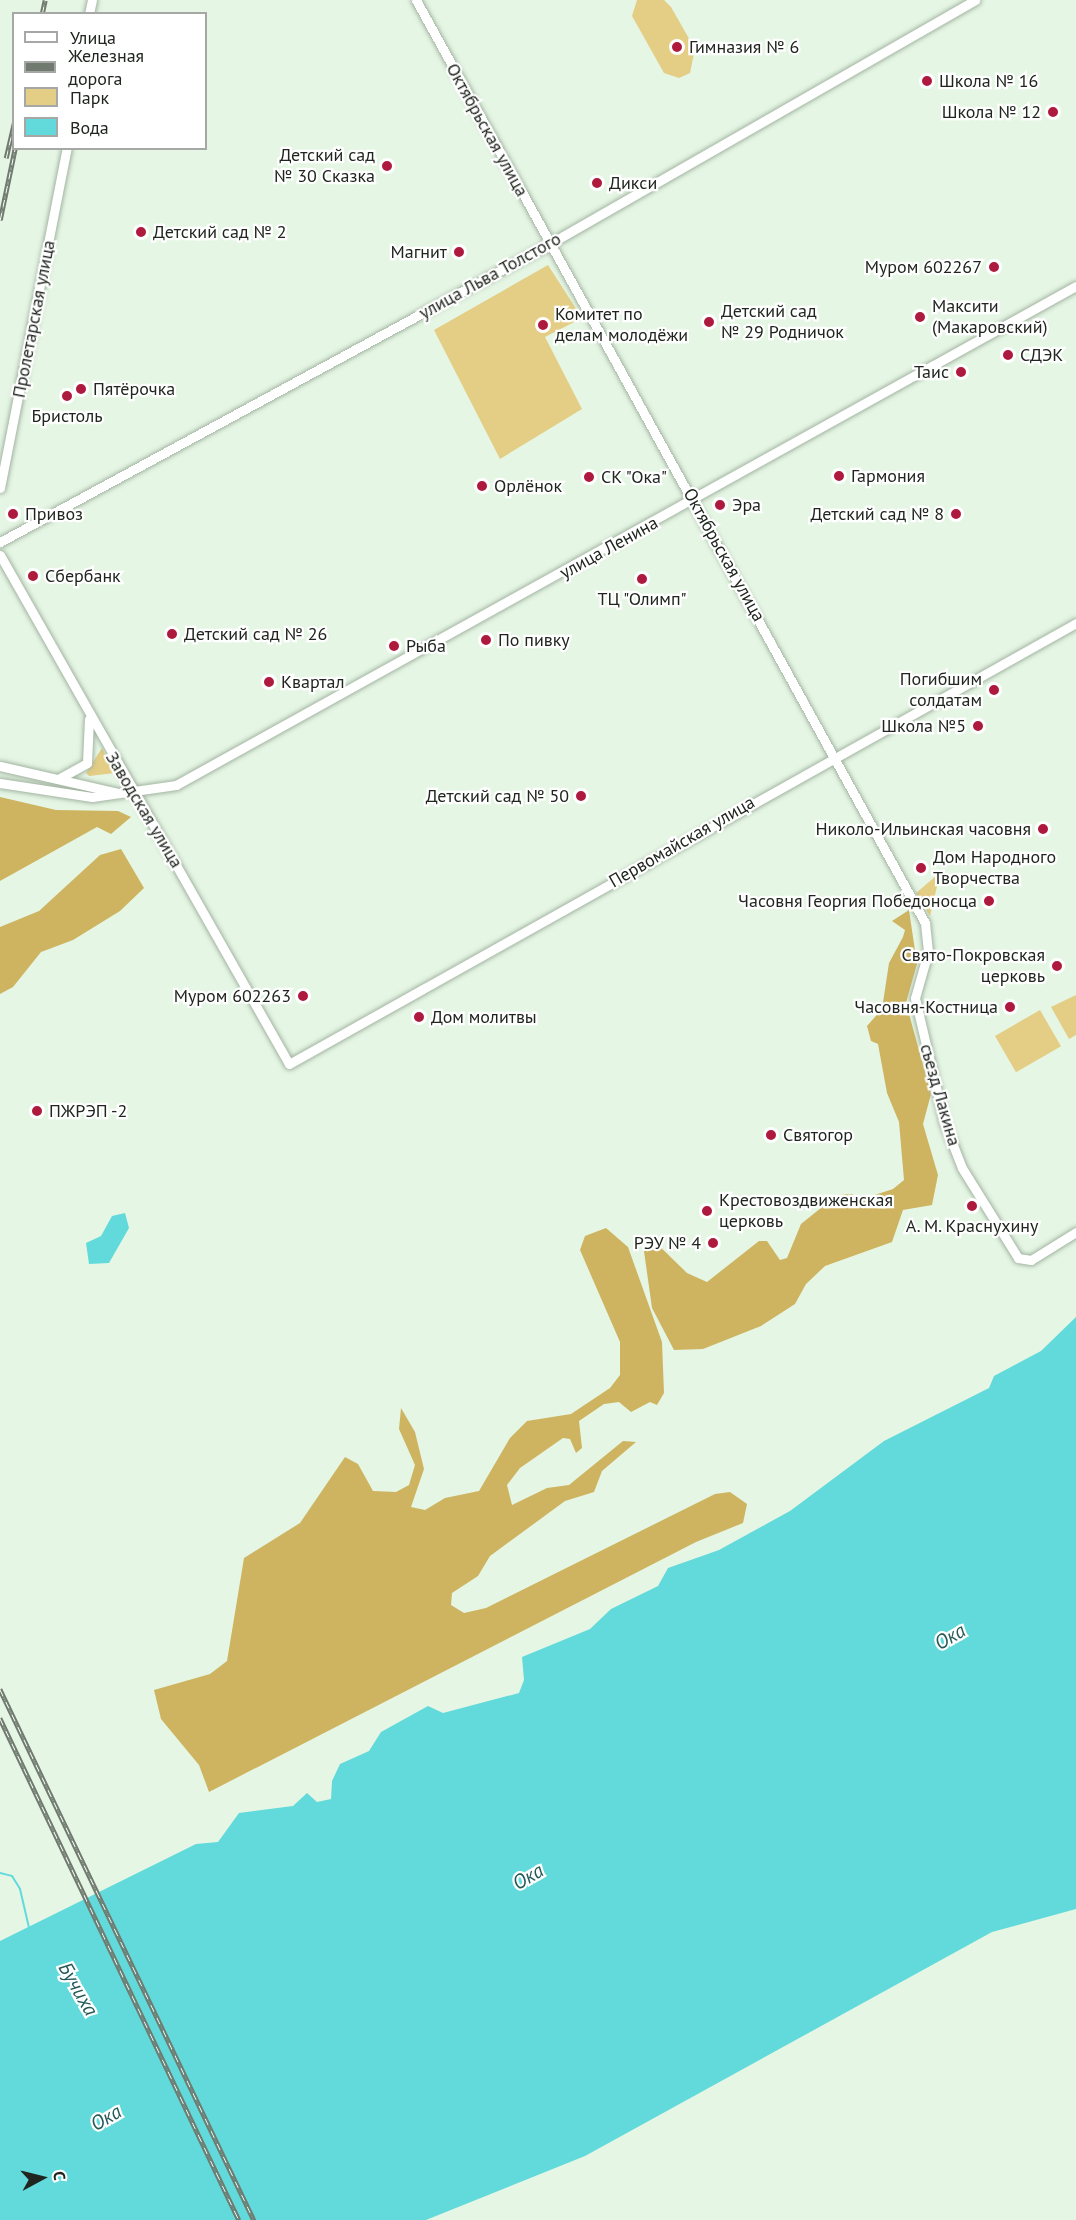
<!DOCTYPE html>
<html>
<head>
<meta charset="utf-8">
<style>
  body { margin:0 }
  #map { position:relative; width:1076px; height:2220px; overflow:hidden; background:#e5f6e4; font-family:"PT Sans",sans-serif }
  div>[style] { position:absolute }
  .green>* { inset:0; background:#e4cd84; transform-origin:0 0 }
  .forest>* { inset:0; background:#ceb460 }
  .water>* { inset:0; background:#62dadb }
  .stream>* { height:2px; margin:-1px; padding:0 1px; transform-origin:1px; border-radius:1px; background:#62dadb }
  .roads { filter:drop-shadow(0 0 2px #a3b4a2) drop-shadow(0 0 2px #a3b4a2) }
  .secondary>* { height:9px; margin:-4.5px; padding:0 4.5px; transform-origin:4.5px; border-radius:4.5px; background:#fff }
  .rail>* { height:4.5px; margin-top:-2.25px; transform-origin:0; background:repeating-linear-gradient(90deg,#fff 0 7px,#707a6f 0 14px); box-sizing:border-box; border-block:2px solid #707a6f }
  .dots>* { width:16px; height:16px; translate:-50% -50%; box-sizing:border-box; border:3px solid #fff; border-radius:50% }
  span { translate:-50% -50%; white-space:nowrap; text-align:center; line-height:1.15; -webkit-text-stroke:4.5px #fff; paint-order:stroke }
  .poi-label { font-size:18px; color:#20261f }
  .left { translate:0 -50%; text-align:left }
  .right { translate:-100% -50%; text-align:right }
  .street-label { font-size:18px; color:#20261f }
  .water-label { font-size:20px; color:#255959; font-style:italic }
  .legend { position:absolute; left:12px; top:12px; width:195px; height:138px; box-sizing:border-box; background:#fff; border:2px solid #a6a8a5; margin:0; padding:8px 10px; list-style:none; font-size:18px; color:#20261f }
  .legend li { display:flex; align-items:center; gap:12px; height:30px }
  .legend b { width:30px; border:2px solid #a6a8a5 }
  .north { position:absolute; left:12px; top:2148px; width:60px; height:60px; -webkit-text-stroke:4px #fff; paint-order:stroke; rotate:83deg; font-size:16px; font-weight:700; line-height:24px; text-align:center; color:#20261f }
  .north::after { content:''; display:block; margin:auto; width:21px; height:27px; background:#20261f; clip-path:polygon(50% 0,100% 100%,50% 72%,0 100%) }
</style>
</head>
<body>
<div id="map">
  <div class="green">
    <div style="clip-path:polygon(637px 0,664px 0,671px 7px,695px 49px,690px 73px,679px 78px,664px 73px,632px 16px)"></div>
    <div style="clip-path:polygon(548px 265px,582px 318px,545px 337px,582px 409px,500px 459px,434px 330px)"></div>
    <div style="clip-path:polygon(102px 748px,115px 773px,89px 776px,86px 773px)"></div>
    <div style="clip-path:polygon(936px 876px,939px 878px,930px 916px,916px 893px)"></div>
    <div style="clip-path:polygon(1076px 995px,1076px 1035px,1069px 1039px,1051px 1007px)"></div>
    <div style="left:1040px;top:1010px;width:42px;height:52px;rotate:60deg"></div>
  </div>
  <div class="forest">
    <div style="clip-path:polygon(0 797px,56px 810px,118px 811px,131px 817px,111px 834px,97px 827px,0 881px)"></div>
    <div style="clip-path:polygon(121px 849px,144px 888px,120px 911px,73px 940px,41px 952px,13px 987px,0 994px,0 927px,39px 911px,100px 855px)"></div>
    <div style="clip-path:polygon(909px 910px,917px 964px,906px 1003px,931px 1094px,923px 1124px,938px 1175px,932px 1205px,903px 1210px,892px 1242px,825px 1266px,806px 1284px,795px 1304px,761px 1326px,703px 1349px,674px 1350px,652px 1308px,642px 1237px,649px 1236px,687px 1273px,707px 1282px,759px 1241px,767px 1241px,780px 1260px,787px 1258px,801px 1224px,837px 1195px,853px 1194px,856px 1201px,893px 1189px,904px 1180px,899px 1122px,887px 1093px,878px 1044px,871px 1041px,867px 1026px,882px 1009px,889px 963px,903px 937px,905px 930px,892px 921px)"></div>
    <div style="clip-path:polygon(606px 1228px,628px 1247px,662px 1342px,664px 1393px,657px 1405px,650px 1402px,631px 1412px,619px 1402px,604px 1404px,579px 1421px,582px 1448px,576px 1453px,570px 1439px,563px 1438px,520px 1468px,507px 1485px,512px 1505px,547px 1488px,569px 1485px,623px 1441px,636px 1442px,602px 1471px,594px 1492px,565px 1501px,490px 1556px,478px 1576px,452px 1593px,451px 1605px,464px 1613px,486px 1608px,715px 1494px,730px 1492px,747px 1504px,743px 1523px,696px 1542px,209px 1792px,199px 1765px,161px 1719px,154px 1690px,210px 1674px,227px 1661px,244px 1558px,300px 1523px,345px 1457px,358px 1464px,373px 1491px,396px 1492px,409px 1485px,415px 1465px,399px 1429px,401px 1408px,415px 1432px,424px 1469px,411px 1507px,425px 1510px,445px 1498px,479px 1491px,510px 1438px,527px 1421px,571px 1414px,610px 1388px,620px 1375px,620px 1342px,580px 1250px,585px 1236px)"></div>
  </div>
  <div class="water">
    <div style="clip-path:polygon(125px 1213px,129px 1228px,109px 1263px,89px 1264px,86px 1243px,101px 1236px,112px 1216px)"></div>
    <div style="clip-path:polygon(1076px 1317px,1076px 1909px,992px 1932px,585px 2156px,426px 2220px,0 2220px,0 1941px,196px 1844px,218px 1842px,239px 1813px,293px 1806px,307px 1793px,317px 1802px,331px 1799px,332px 1781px,340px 1764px,369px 1751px,381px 1732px,428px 1706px,443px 1713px,519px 1693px,524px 1680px,522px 1657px,590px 1629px,611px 1609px,658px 1586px,668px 1568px,719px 1550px,790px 1511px,884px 1441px,989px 1388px,994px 1376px,1041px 1351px)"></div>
  </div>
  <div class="stream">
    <div style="left:0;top:1873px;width:12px;rotate:14deg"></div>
    <div style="left:12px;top:1876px;width:15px;rotate:58deg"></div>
    <div style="left:20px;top:1889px;width:44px;rotate:76.9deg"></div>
  </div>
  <div class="roads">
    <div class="secondary">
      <div style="left:416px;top:0;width:1054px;rotate:61.12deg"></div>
      <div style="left:925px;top:923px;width:29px;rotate:84deg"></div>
      <div style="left:928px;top:952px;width:48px;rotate:105.8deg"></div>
      <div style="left:915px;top:998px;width:127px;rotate:76.8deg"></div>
      <div style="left:944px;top:1122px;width:49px;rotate:68.6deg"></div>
      <div style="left:962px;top:1168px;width:106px;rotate:58.1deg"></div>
      <div style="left:1018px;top:1258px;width:13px;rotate:9deg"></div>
      <div style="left:1031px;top:1260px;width:53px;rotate:-31.9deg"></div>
      <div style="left:89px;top:14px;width:14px;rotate:-78deg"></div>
      <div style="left:0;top:488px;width:347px;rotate:-78.9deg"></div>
      <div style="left:0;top:542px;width:619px;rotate:-28.47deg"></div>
      <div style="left:544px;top:247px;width:497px;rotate:-29.8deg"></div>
      <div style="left:0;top:555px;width:585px;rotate:60.41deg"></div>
      <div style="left:289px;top:1064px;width:902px;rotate:-29.26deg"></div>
      <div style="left:0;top:766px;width:122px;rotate:12.8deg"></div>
      <div style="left:60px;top:778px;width:31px;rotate:-29deg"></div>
      <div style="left:87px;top:763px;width:44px;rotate:-87.4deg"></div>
      <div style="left:0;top:783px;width:93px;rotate:8.7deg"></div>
      <div style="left:92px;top:797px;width:85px;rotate:-8.1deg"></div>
      <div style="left:176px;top:785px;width:1029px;rotate:-29.01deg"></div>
    </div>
  </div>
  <div class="rail">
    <div style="left:42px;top:14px;width:14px;rotate:-78deg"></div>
    <div style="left:6px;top:158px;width:36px;rotate:-77deg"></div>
    <div style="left:0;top:220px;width:74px;rotate:-78.2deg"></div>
    <div style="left:0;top:1689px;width:589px;rotate:64.44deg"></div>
    <div style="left:0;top:1718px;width:556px;rotate:64.54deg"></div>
  </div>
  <div class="dots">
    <div style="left:677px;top:47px;background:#ae1a3d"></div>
    <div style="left:927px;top:81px;background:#ae1a3d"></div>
    <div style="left:1053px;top:112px;background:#ae1a3d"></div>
    <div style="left:387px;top:166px;background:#ae1a3d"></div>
    <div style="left:597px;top:183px;background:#ae1a3d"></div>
    <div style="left:141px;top:232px;background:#ae1a3d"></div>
    <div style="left:459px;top:252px;background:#ae1a3d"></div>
    <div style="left:994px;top:267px;background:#ae1a3d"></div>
    <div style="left:920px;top:317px;background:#ae1a3d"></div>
    <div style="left:709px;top:322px;background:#ae1a3d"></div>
    <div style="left:543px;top:325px;background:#ae1a3d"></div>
    <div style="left:1008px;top:355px;background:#ae1a3d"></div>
    <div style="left:961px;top:372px;background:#ae1a3d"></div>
    <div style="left:81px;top:389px;background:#ae1a3d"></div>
    <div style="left:67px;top:396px;background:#ae1a3d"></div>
    <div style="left:839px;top:476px;background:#ae1a3d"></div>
    <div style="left:589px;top:477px;background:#ae1a3d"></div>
    <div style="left:482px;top:486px;background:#ae1a3d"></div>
    <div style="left:720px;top:505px;background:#ae1a3d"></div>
    <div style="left:13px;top:514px;background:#ae1a3d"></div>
    <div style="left:956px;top:514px;background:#ae1a3d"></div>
    <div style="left:33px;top:576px;background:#ae1a3d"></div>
    <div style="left:642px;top:579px;background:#ae1a3d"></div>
    <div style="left:172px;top:634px;background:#ae1a3d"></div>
    <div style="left:486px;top:640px;background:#ae1a3d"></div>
    <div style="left:394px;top:646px;background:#ae1a3d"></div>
    <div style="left:269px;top:682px;background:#ae1a3d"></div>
    <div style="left:994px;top:690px;background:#ae1a3d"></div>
    <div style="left:978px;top:726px;background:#ae1a3d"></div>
    <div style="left:581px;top:796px;background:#ae1a3d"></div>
    <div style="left:1043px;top:829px;background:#ae1a3d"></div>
    <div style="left:921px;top:868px;background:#ae1a3d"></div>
    <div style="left:989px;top:901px;background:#ae1a3d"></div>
    <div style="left:1057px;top:966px;background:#ae1a3d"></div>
    <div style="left:303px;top:996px;background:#ae1a3d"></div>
    <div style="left:1010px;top:1007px;background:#ae1a3d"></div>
    <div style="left:419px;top:1017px;background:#ae1a3d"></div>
    <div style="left:37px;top:1111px;background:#ae1a3d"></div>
    <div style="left:771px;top:1135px;background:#ae1a3d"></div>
    <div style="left:972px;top:1206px;background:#ae1a3d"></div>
    <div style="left:707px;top:1211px;background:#ae1a3d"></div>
    <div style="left:713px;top:1243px;background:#ae1a3d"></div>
  </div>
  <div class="poi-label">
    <span class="left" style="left:689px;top:47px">Гимназия № 6</span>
    <span class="left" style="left:939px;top:81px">Школа № 16</span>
    <span class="right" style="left:1041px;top:112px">Школа № 12</span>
    <span class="right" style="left:375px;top:166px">Детский сад<br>№ 30 Сказка</span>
    <span class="left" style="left:609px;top:183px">Дикси</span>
    <span class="left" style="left:153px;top:232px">Детский сад № 2</span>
    <span class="right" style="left:447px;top:252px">Магнит</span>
    <span class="right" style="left:982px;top:267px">Муром 602267</span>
    <span class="left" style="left:932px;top:317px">Максити<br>(Макаровский)</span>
    <span class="left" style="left:721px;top:322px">Детский сад<br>№ 29 Родничок</span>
    <span class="left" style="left:555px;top:325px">Комитет по<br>делам молодёжи</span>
    <span class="left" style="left:1020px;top:355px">СДЭК</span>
    <span class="right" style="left:949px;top:372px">Таис</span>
    <span class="left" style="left:93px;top:389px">Пятёрочка</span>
    <span style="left:67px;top:416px">Бристоль</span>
    <span class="left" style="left:851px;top:476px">Гармония</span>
    <span class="left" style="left:601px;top:477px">СК "Ока"</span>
    <span class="left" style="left:494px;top:486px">Орлёнок</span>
    <span class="left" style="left:732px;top:505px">Эра</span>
    <span class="left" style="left:25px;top:514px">Привоз</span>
    <span class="right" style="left:944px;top:514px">Детский сад № 8</span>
    <span class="left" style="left:45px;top:576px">Сбербанк</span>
    <span style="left:642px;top:599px">ТЦ "Олимп"</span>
    <span class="left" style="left:184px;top:634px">Детский сад № 26</span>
    <span class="left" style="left:498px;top:640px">По пивку</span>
    <span class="left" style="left:406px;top:646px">Рыба</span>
    <span class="right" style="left:982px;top:690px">Погибшим<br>солдатам</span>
    <span class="left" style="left:281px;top:682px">Квартал</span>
    <span class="right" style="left:966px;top:726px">Школа №5</span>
    <span class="right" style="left:569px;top:796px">Детский сад № 50</span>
    <span class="right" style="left:1031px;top:829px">Николо-Ильинская часовня</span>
    <span class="left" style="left:933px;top:868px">Дом Народного<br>Творчества</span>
    <span class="right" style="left:977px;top:901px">Часовня Георгия Победоносца</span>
    <span class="right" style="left:1045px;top:966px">Свято-Покровская<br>церковь</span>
    <span class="right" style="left:291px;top:996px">Муром 602263</span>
    <span class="right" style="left:998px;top:1007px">Часовня-Костница</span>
    <span class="left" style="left:431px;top:1017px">Дом молитвы</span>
    <span class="left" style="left:49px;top:1111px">ПЖРЭП -2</span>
    <span class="left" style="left:783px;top:1135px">Святогор</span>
    <span class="left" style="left:719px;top:1211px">Крестовоздвиженская<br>церковь</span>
    <span style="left:972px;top:1226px">А. М. Краснухину</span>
    <span class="right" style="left:701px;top:1243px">РЭУ № 4</span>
  </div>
  <div class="street-label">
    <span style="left:487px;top:130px;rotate:61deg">Октябрьская улица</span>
    <span style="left:490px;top:276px;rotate:-29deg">улица Льва Толстого</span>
    <span style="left:34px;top:319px;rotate:-79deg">Пролетарская улица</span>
    <span style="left:609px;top:548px;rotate:-29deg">улица Ленина</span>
    <span style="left:724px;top:555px;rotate:61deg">Октябрьская улица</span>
    <span style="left:144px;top:810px;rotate:59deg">Заводская улица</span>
    <span style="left:682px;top:842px;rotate:-30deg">Первомайская улица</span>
    <span style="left:940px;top:1095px;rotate:74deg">съезд Лакина</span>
  </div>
  <div class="water-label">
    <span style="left:950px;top:1637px;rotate:-30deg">Ока</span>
    <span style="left:528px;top:1877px;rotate:-30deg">Ока</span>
    <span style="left:78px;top:1989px;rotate:60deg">Бучиха</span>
    <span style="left:106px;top:2118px;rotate:-30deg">Ока</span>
  </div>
  <ul class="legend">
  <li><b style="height:8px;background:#fff"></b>Улица</li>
  <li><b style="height:8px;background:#707a6f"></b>Железная дорога</li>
  <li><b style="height:16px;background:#e4cd84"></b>Парк</li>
  <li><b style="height:16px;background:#62dadb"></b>Вода</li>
  </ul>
  <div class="north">С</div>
</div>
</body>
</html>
